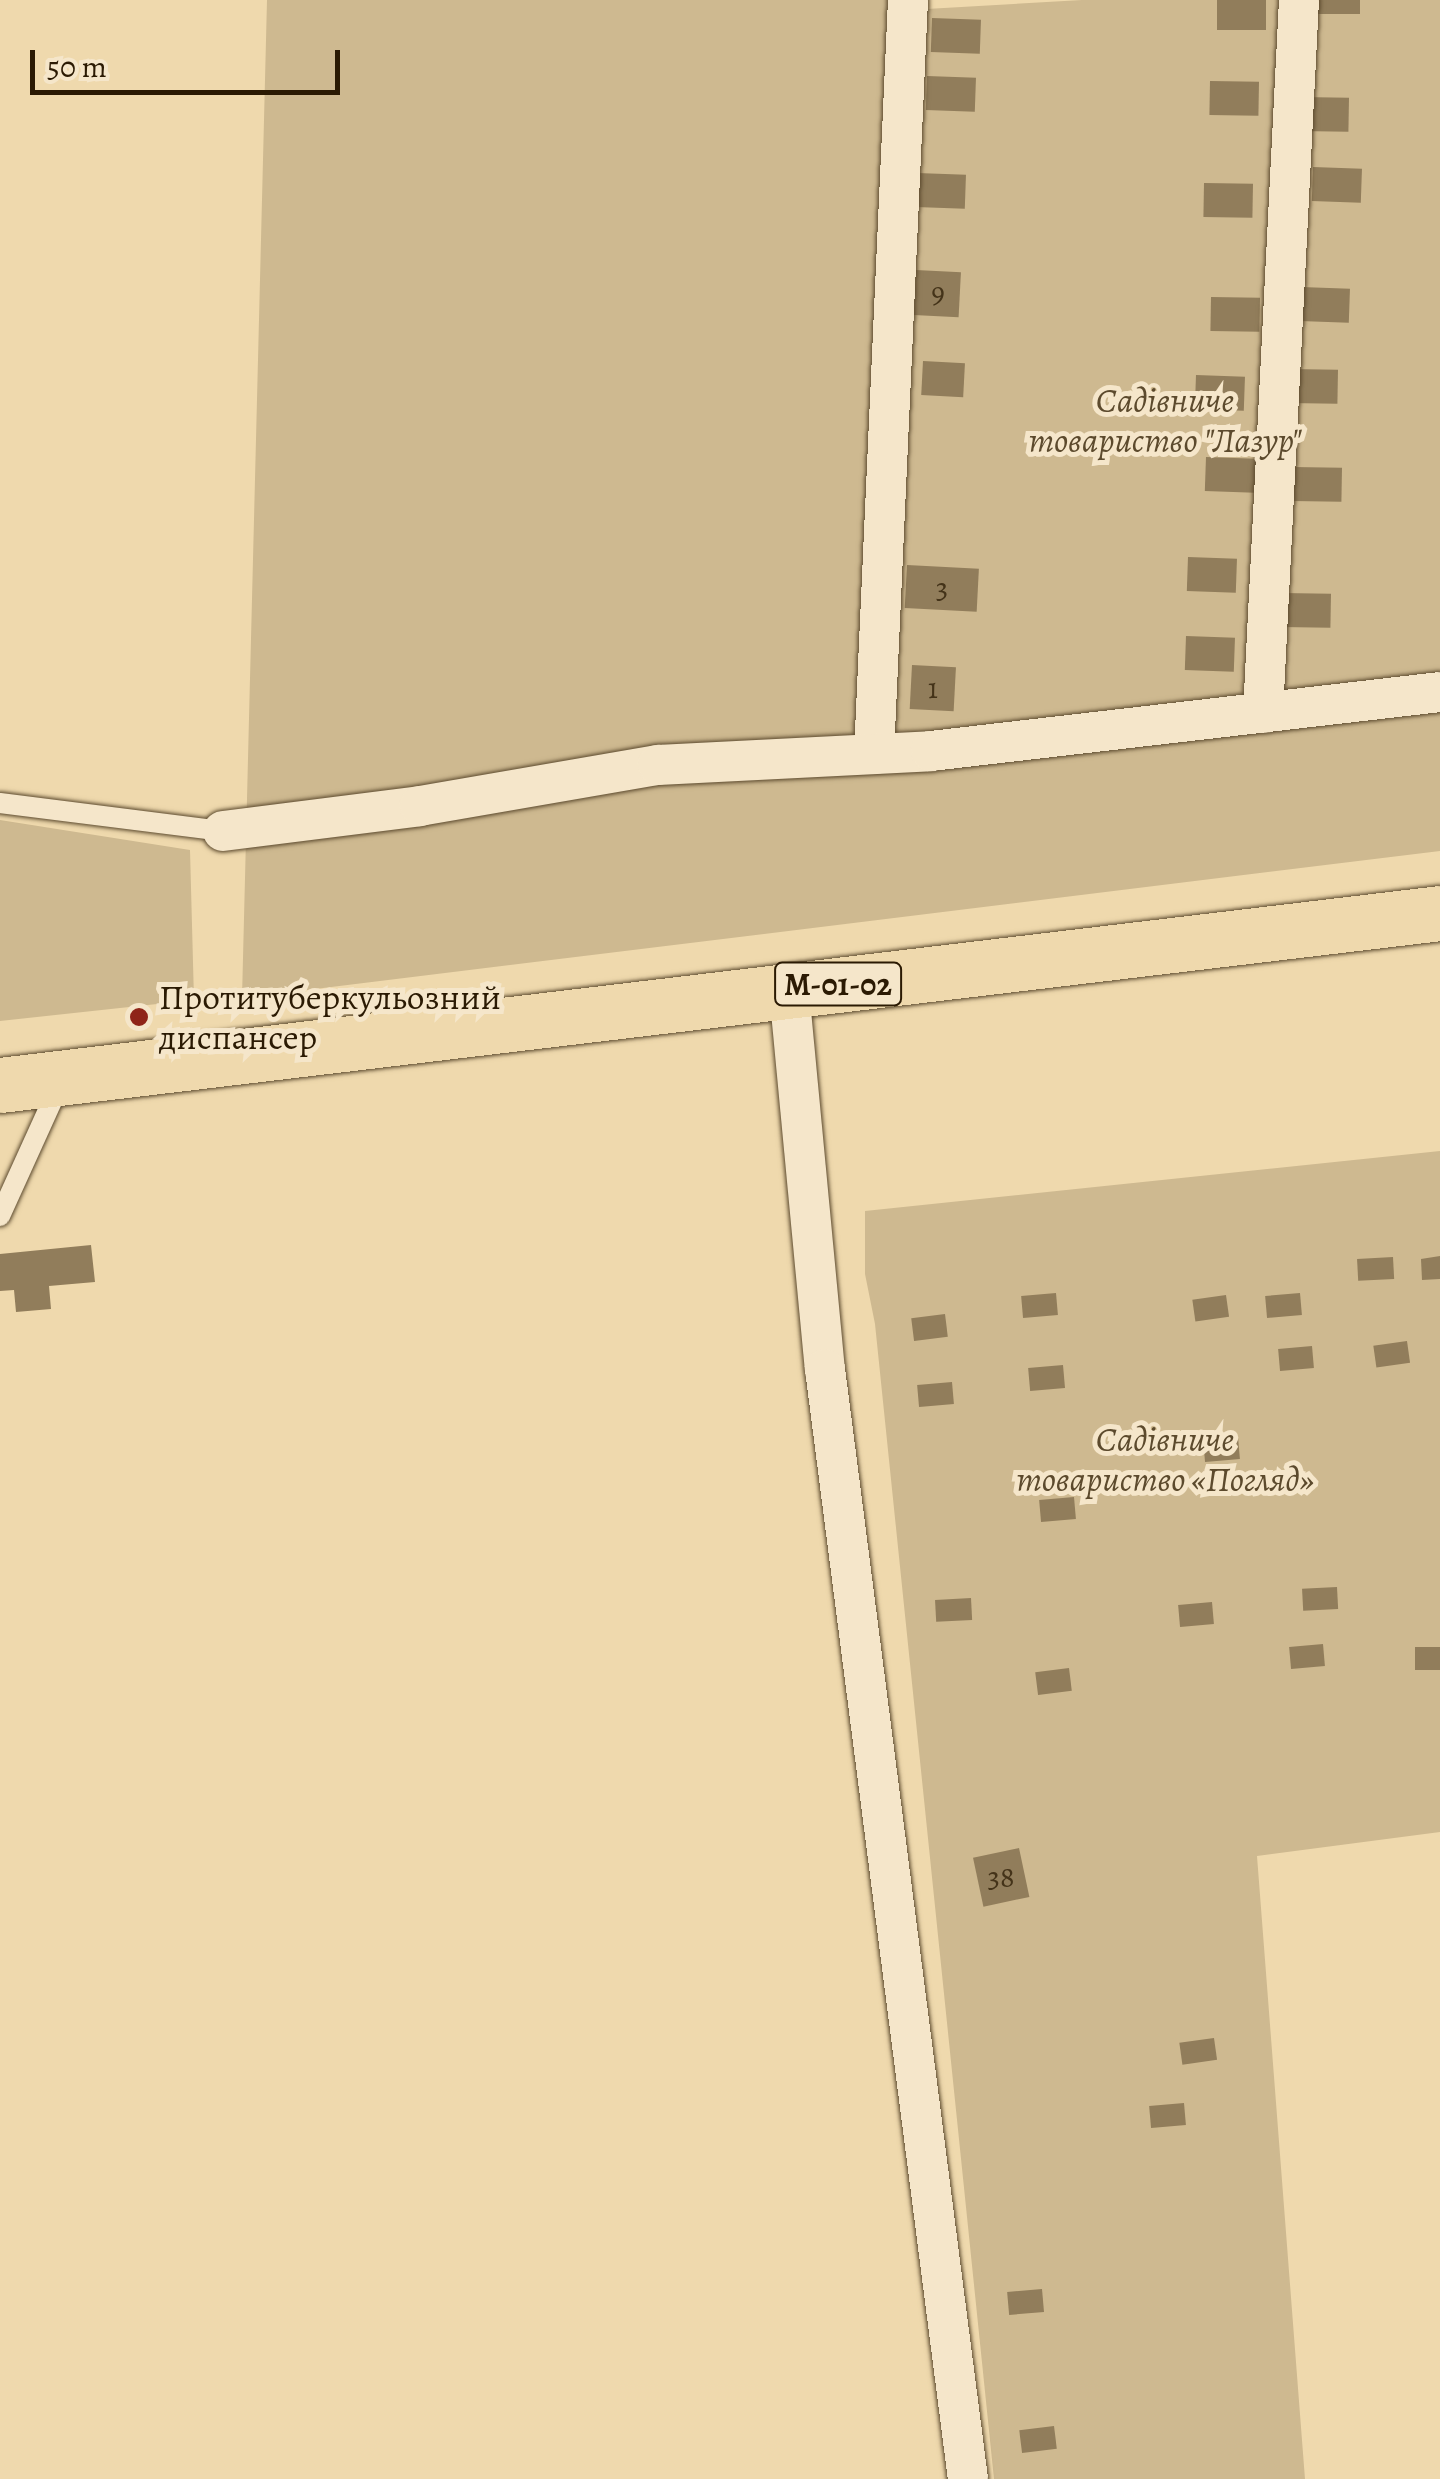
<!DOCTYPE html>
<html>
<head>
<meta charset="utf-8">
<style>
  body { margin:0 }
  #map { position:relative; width:1440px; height:2479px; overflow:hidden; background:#efd9ad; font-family:Alegreya,serif }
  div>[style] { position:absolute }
  .green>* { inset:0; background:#ceb990 }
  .building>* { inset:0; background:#917d5b; transform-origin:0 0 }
  .roads { filter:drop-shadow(0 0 2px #5c4a2e) drop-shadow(0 0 2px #5c4a2e) }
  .lane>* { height:20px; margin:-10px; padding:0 10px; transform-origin:10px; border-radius:10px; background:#f5e6ca }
  .street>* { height:40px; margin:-20px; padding:0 20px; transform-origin:20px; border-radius:20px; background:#f5e6ca }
  .primary>* { height:55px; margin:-27.5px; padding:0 27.5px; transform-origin:27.5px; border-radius:27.5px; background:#efd9ad }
  .dots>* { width:28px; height:28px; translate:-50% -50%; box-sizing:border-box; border:5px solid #f5e6ca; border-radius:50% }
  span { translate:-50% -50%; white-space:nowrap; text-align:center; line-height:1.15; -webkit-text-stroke:10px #f5e6ca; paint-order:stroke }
  .number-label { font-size:30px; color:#443319 }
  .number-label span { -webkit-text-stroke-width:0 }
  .shield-label span { padding:2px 8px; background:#f5e6ca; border:2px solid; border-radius:8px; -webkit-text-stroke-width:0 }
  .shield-label { font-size:32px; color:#2b1a03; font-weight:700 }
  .park-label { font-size:35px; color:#5c4a2d; font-style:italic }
  .poi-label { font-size:35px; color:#2b1a03 }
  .left { translate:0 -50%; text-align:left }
  .scale { position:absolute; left:30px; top:50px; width:310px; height:45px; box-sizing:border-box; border:5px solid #2b1a03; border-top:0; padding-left:12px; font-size:30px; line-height:35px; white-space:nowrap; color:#2b1a03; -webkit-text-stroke:8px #f5e6ca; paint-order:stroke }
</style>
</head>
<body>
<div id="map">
  <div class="green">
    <div style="clip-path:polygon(267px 0,908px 0,909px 10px,1082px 0,1440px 0,1440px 851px,242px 998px)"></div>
    <div style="clip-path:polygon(0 820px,190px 850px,194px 1000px,0 1021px)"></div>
    <div style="clip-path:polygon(1440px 1151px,1440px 1832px,1257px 1856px,1305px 2479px,994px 2479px,875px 1324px,865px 1274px,865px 1211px)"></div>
  </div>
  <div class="building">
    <div style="left:1217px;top:0;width:49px;height:30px"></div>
    <div style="left:1311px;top:0;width:49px;height:14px"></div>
    <div style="left:932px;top:18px;width:49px;height:34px;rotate:2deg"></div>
    <div style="left:927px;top:76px;width:49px;height:34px;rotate:2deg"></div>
    <div style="left:1210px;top:81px;width:49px;height:34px;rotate:1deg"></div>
    <div style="left:1300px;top:97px;width:49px;height:34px;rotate:1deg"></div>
    <div style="left:1313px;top:167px;width:49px;height:34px;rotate:2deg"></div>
    <div style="left:917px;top:173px;width:49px;height:34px;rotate:2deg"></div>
    <div style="left:1204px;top:183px;width:49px;height:34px;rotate:1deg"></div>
    <div style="left:916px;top:270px;width:45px;height:45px;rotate:3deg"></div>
    <div style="left:1301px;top:287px;width:49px;height:34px;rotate:2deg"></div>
    <div style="left:1211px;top:297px;width:49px;height:34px;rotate:1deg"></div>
    <div style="left:923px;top:361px;width:42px;height:34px;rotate:3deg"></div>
    <div style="left:1289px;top:369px;width:49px;height:34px;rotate:1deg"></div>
    <div style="left:1196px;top:375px;width:49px;height:34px;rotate:2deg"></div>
    <div style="left:1206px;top:457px;width:50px;height:34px;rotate:2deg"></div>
    <div style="left:1293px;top:467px;width:49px;height:34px;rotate:1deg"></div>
    <div style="left:1188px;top:557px;width:49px;height:34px;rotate:2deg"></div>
    <div style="left:907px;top:565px;width:72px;height:43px;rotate:3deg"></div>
    <div style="left:1282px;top:593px;width:49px;height:34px;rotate:1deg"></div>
    <div style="left:1186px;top:636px;width:49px;height:34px;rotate:2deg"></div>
    <div style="left:912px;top:665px;width:44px;height:44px;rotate:3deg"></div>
    <div style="clip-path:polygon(91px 1245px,95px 1282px,49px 1286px,51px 1309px,16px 1312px,14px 1290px,0 1291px,0 1254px)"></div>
    <div style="clip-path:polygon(1440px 1256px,1440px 1279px,1422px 1280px,1421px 1259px)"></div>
    <div style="left:1393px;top:1257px;width:22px;height:36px;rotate:87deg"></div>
    <div style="left:1056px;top:1293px;width:22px;height:35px;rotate:85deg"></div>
    <div style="left:1300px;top:1293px;width:22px;height:35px;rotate:85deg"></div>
    <div style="left:1226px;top:1295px;width:22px;height:34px;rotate:82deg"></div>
    <div style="left:945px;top:1314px;width:23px;height:34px;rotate:83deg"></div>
    <div style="left:1407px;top:1341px;width:22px;height:34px;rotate:82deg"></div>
    <div style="left:1312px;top:1346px;width:22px;height:34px;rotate:85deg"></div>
    <div style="left:1063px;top:1365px;width:23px;height:35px;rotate:85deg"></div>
    <div style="left:952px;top:1382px;width:22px;height:35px;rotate:85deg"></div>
    <div style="left:1238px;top:1437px;width:22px;height:35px;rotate:85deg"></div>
    <div style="left:1074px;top:1497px;width:22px;height:35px;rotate:85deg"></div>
    <div style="left:1337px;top:1587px;width:22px;height:35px;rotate:87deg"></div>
    <div style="left:971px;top:1598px;width:22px;height:36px;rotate:87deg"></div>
    <div style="left:1212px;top:1602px;width:22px;height:34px;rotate:85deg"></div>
    <div style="left:1323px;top:1644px;width:22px;height:34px;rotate:85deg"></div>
    <div style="left:1440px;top:1647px;width:23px;height:25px;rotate:90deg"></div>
    <div style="left:1069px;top:1668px;width:23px;height:34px;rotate:83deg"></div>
    <div style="left:1019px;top:1848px;width:50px;height:47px;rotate:78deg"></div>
    <div style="left:1214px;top:2038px;width:22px;height:35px;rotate:82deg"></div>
    <div style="left:1184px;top:2103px;width:22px;height:35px;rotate:85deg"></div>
    <div style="left:1042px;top:2289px;width:23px;height:35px;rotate:85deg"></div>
    <div style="left:1054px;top:2426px;width:23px;height:35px;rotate:83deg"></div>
  </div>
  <div class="roads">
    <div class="lane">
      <div style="left:0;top:803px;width:225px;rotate:7.2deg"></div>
      <div style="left:0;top:1216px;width:143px;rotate:-65.6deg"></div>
    </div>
    <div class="street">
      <div style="left:1263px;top:713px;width:714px;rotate:-87.11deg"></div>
      <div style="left:874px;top:754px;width:755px;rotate:-87.42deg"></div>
      <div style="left:223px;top:831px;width:199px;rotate:-7.2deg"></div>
      <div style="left:420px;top:806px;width:242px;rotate:-9.8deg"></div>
      <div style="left:658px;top:765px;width:273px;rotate:-2.9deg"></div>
      <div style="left:931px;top:751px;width:512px;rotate:-6.61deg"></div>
      <div style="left:789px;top:990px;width:381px;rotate:84.6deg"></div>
      <div style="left:825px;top:1369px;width:1119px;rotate:82.66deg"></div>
    </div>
    <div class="primary">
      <div style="left:0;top:1085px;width:1450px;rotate:-6.81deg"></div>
    </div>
  </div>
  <div class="dots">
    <div style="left:139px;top:1017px;background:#8f2418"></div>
  </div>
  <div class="number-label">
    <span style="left:938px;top:293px">9</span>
    <span style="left:942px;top:588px">3</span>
    <span style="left:933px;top:688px">1</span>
    <span style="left:1001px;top:1877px">38</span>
  </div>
  <div class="shield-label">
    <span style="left:838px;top:984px">М-01-02</span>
  </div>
  <div class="park-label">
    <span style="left:1165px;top:420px">Садівниче<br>товариство "Лазур"</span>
    <span style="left:1165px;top:1459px">Садівниче<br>товариство «Погляд»</span>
  </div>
  <div class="poi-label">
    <span class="left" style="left:159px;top:1017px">Протитуберкульозний<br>диспансер</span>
  </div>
  <div class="scale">50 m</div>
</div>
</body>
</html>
